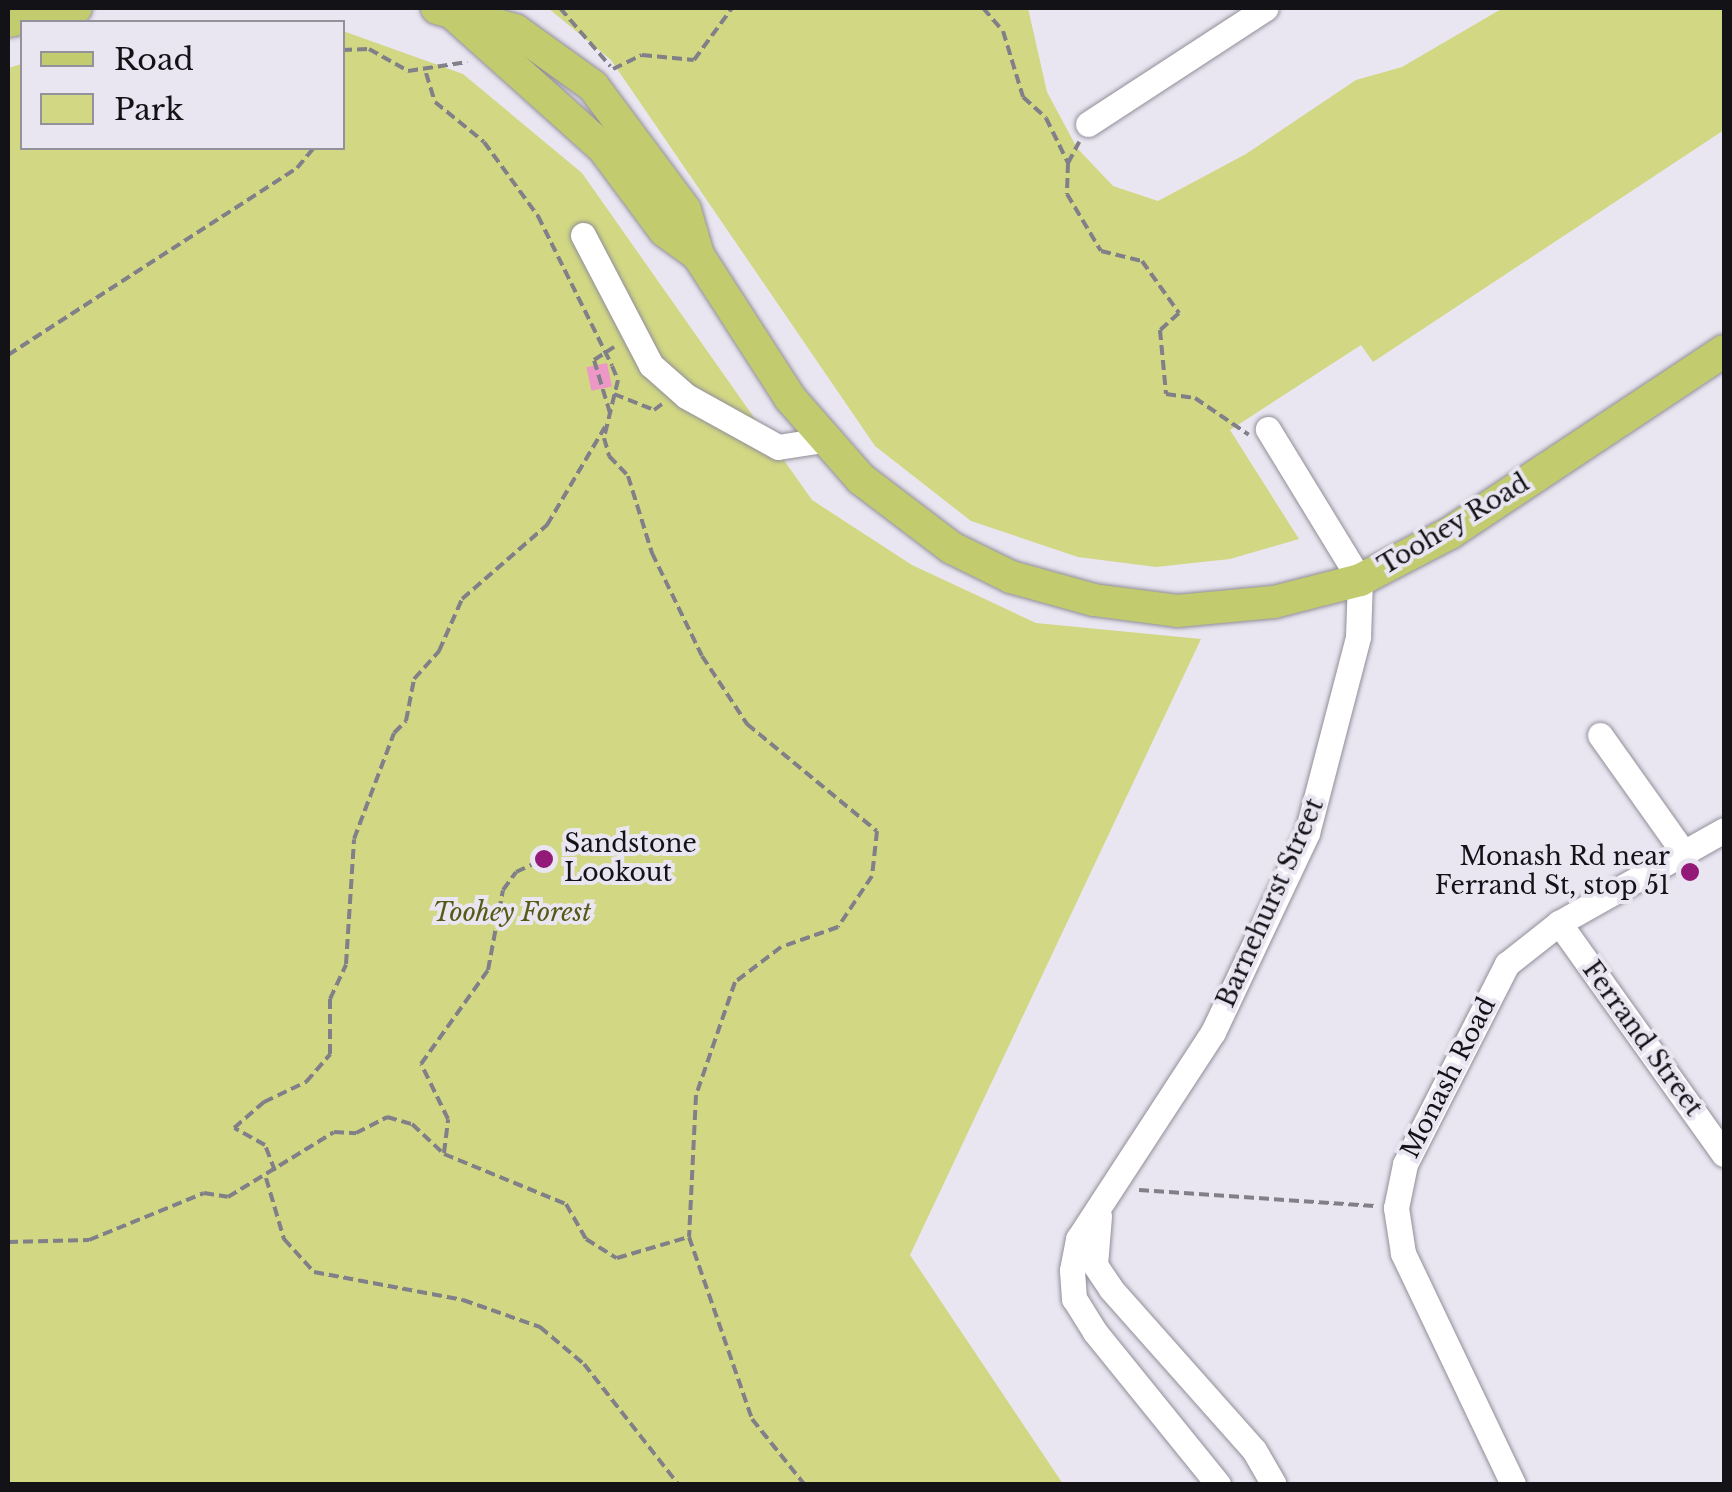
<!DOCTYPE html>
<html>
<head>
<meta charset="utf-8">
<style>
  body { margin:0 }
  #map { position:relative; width:1732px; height:1492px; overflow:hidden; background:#e9e6f1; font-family:"Libre Baskerville",serif }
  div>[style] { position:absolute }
  .green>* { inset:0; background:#d1d783 }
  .building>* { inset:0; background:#ed97c6; transform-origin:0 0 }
  .path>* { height:4px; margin-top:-2px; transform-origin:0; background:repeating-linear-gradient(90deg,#817f87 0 10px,transparent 0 15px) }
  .roads { filter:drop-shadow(0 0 2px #918e98) drop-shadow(0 0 2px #918e98) }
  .minor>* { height:25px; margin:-12.5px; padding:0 12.5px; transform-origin:12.5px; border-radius:12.5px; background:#fff }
  .major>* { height:32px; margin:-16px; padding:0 16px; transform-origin:16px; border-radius:16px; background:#c2cb6e }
  .dots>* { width:28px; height:28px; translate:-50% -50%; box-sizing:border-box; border:5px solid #e9e6f1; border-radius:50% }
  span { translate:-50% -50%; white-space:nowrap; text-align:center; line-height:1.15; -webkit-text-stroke:8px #e9e6f1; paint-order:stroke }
  .street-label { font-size:25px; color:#131216 }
  .poi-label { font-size:25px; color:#131216 }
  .left { translate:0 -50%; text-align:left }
  .right { translate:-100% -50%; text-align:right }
  .park-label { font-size:25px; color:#575a16; font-style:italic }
  .frame { position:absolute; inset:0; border:10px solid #131216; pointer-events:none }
  .legend { position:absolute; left:20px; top:20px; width:325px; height:130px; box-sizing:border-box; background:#e9e6f1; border:2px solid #939199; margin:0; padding:12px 18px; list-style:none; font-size:30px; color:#131216 }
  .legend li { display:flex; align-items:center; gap:20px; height:50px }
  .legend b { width:50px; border:2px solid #939199 }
</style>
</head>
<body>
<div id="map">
  <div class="green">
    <div style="clip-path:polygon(548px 8px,1028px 8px,1047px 92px,1077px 148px,1113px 186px,1158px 201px,1246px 154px,1356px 80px,1402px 67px,1503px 8px,1724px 8px,1724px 130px,1373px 362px,1361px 345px,1230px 430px,1299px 539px,1230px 559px,1156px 567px,1078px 557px,971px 521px,875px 446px,611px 60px)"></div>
    <div style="clip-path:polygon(343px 31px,463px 74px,582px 173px,812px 500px,912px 565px,1036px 623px,1201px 639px,910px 1255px,1063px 1484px,8px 1484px,8px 68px,22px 64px,22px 148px,342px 148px)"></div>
  </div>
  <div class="building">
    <div style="left:607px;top:363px;width:24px;height:21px;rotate:78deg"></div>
  </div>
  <div class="path">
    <div style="left:560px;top:8px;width:77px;rotate:49.2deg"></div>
    <div style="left:983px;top:8px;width:30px;rotate:49deg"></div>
    <div style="left:1003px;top:31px;width:69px;rotate:73.1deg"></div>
    <div style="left:1023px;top:97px;width:31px;rotate:42deg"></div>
    <div style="left:1046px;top:118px;width:50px;rotate:63.9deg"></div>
    <div style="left:1068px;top:163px;width:24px;rotate:-62deg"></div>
    <div style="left:342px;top:50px;width:27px;rotate:-2deg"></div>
    <div style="left:369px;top:49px;width:45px;rotate:29.4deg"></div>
    <div style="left:408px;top:71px;width:60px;rotate:-8.7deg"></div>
    <div style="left:613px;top:69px;width:32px;rotate:-26deg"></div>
    <div style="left:642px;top:55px;width:52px;rotate:5.5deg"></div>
    <div style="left:694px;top:60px;width:64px;rotate:-53.8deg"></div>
    <div style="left:426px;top:73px;width:30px;rotate:73deg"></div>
    <div style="left:435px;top:102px;width:63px;rotate:39.2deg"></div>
    <div style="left:484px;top:142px;width:92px;rotate:53.9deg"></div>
    <div style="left:538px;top:216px;width:167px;rotate:63.7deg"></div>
    <div style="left:612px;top:366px;width:15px;rotate:67deg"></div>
    <div style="left:618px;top:380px;width:60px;rotate:103.6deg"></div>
    <div style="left:604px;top:438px;width:19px;rotate:74deg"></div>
    <div style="left:609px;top:456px;width:28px;rotate:46deg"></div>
    <div style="left:628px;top:476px;width:81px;rotate:72.7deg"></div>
    <div style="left:652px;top:553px;width:114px;rotate:64.1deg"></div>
    <div style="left:702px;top:656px;width:82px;rotate:56.5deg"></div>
    <div style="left:747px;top:724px;width:168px;rotate:39.5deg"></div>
    <div style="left:877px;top:831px;width:45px;rotate:96.3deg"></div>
    <div style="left:872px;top:876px;width:61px;rotate:123.7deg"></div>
    <div style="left:838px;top:927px;width:60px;rotate:160.7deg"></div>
    <div style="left:781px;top:947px;width:58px;rotate:142.7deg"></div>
    <div style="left:735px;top:982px;width:120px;rotate:109deg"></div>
    <div style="left:696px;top:1095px;width:142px;rotate:92.8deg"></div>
    <div style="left:689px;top:1237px;width:193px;rotate:70.9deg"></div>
    <div style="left:752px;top:1419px;width:83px;rotate:51.3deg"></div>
    <div style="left:1068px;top:163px;width:31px;rotate:92deg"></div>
    <div style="left:1067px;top:194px;width:66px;rotate:59.2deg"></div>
    <div style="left:1101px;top:251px;width:42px;rotate:13.7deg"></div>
    <div style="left:1142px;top:261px;width:64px;rotate:54.6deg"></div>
    <div style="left:1179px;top:313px;width:25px;rotate:138deg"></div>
    <div style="left:1160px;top:330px;width:64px;rotate:84.6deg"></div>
    <div style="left:1166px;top:394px;width:29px;rotate:8deg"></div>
    <div style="left:1195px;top:398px;width:65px;rotate:34.4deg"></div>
    <div style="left:8px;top:355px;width:344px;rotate:-32.9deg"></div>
    <div style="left:297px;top:168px;width:26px;rotate:-50deg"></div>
    <div style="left:614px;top:394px;width:43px;rotate:21.8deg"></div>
    <div style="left:654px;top:410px;width:10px;rotate:-37deg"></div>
    <div style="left:610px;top:413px;width:55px;rotate:-106.8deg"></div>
    <div style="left:594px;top:360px;width:24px;rotate:-33deg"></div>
    <div style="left:444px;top:1153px;width:34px;rotate:-83deg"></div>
    <div style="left:448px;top:1119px;width:61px;rotate:-116.1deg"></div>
    <div style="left:421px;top:1064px;width:115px;rotate:-54.5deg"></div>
    <div style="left:488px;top:970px;width:81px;rotate:-79.4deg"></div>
    <div style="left:503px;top:890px;width:22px;rotate:-54deg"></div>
    <div style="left:516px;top:872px;width:31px;rotate:-25deg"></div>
    <div style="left:275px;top:1171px;width:28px;rotate:-111deg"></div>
    <div style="left:265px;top:1145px;width:35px;rotate:-151deg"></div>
    <div style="left:234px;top:1128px;width:40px;rotate:-41deg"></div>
    <div style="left:264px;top:1102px;width:47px;rotate:-25.5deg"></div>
    <div style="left:306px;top:1082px;width:37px;rotate:-49deg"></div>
    <div style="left:330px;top:1054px;width:55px;rotate:-90deg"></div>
    <div style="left:330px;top:999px;width:38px;rotate:-65deg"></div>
    <div style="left:346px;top:964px;width:125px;rotate:-86.3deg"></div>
    <div style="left:354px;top:839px;width:113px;rotate:-69.3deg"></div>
    <div style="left:394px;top:733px;width:17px;rotate:-45deg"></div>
    <div style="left:406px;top:721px;width:43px;rotate:-79.2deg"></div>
    <div style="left:414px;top:679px;width:38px;rotate:-48deg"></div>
    <div style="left:439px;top:651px;width:57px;rotate:-66.1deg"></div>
    <div style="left:462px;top:599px;width:113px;rotate:-41deg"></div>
    <div style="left:547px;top:525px;width:114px;rotate:-59.4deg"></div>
    <div style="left:266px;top:1178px;width:64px;rotate:73.6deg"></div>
    <div style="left:284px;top:1239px;width:45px;rotate:47.7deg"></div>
    <div style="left:314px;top:1272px;width:152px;rotate:10.6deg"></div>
    <div style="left:463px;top:1300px;width:82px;rotate:19.3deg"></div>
    <div style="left:540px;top:1327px;width:57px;rotate:40.1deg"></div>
    <div style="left:584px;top:1364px;width:152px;rotate:51.9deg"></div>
    <div style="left:1139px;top:1190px;width:236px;rotate:3.9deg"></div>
    <div style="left:8px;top:1242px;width:81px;rotate:-1.4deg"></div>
    <div style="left:89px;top:1240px;width:124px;rotate:-22.2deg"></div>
    <div style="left:204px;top:1193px;width:24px;rotate:9deg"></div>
    <div style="left:228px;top:1197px;width:124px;rotate:-31.5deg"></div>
    <div style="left:334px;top:1132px;width:22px;rotate:3deg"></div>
    <div style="left:356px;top:1133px;width:35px;rotate:-27deg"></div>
    <div style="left:387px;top:1117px;width:26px;rotate:16deg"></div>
    <div style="left:412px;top:1124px;width:44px;rotate:43.2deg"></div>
    <div style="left:444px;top:1154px;width:132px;rotate:22.3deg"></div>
    <div style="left:566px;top:1204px;width:40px;rotate:60.3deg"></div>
    <div style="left:586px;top:1239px;width:36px;rotate:32deg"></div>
    <div style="left:617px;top:1258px;width:75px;rotate:-16.3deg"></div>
  </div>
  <div class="roads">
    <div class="minor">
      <div style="left:1088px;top:124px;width:212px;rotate:-33.1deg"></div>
      <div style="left:583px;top:235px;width:147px;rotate:62.4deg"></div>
      <div style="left:651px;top:365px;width:47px;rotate:41.5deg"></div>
      <div style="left:686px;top:396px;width:105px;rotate:29deg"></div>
      <div style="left:778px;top:447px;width:46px;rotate:-8.8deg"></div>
      <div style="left:1600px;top:735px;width:145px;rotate:54.6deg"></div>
      <div style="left:1559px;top:923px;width:284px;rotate:54.5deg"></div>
      <div style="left:1099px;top:1216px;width:49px;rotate:94.7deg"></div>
      <div style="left:1095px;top:1265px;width:29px;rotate:56deg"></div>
      <div style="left:1111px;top:1289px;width:215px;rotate:48.4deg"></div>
      <div style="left:1254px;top:1450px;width:39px;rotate:60deg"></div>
      <div style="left:1218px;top:1484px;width:196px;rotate:-129deg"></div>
      <div style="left:1095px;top:1332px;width:39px;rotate:-122deg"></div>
      <div style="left:1074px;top:1299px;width:29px;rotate:-94deg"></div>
      <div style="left:1072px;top:1270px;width:32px;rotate:-79deg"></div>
      <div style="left:1078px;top:1239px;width:247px;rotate:-56.9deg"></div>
      <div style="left:1213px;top:1032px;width:220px;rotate:-64.7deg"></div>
      <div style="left:1307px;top:833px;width:203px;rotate:-75.4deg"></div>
      <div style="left:1358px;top:637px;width:57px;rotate:-88deg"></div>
      <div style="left:1360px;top:580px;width:177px;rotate:-121.4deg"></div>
      <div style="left:1513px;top:1484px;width:256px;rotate:-115.5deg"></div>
      <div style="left:1403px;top:1253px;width:46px;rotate:-98.8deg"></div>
      <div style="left:1396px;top:1208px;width:45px;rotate:-78.4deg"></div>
      <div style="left:1405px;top:1164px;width:225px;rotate:-63deg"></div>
      <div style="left:1507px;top:964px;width:66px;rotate:-38.3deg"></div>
      <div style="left:1559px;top:923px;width:189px;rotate:-29.4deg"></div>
    </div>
    <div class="major">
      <div style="left:437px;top:8px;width:81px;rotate:15.8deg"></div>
      <div style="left:515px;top:30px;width:96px;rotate:35.7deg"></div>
      <div style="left:593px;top:86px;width:154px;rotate:53.4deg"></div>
      <div style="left:685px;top:210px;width:47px;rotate:73.9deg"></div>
      <div style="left:698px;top:255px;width:170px;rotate:57.2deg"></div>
      <div style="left:790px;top:398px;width:108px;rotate:48.8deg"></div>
      <div style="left:861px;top:479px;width:114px;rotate:37.2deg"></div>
      <div style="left:952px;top:548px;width:66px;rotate:26.2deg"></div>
      <div style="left:1011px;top:577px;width:86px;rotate:15.5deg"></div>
      <div style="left:1094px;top:600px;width:84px;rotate:7.5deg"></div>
      <div style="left:1177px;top:611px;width:97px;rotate:-5.3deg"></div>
      <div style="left:1274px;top:602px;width:89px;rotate:-14.3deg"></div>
      <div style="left:1360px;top:580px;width:102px;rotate:-27.6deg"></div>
      <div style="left:1450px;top:533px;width:329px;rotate:-33.6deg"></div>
      <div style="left:456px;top:16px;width:199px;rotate:41.9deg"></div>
      <div style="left:604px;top:149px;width:102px;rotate:53.4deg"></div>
      <div style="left:665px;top:231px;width:41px;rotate:36deg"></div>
      <div style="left:8px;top:21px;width:69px;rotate:-10.8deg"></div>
    </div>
  </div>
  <div class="dots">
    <div style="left:544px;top:859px;background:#931a77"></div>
    <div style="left:1690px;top:872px;background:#931a77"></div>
  </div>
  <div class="street-label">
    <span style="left:1454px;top:525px;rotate:-31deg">Toohey Road</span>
    <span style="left:1271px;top:903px;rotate:-66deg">Barnehurst Street</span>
    <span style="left:1642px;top:1039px;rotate:54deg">Ferrand Street</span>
    <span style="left:1449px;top:1078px;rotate:-63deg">Monash Road</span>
  </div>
  <div class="poi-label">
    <span class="left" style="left:564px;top:859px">Sandstone<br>Lookout</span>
    <span class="right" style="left:1670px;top:872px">Monash Rd near<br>Ferrand St, stop 51</span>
  </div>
  <div class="park-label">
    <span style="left:512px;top:913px">Toohey Forest</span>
  </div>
  <div class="frame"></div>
  <ul class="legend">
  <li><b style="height:12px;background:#c2cb6e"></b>Road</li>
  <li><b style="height:28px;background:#d1d783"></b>Park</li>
  </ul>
</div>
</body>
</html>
